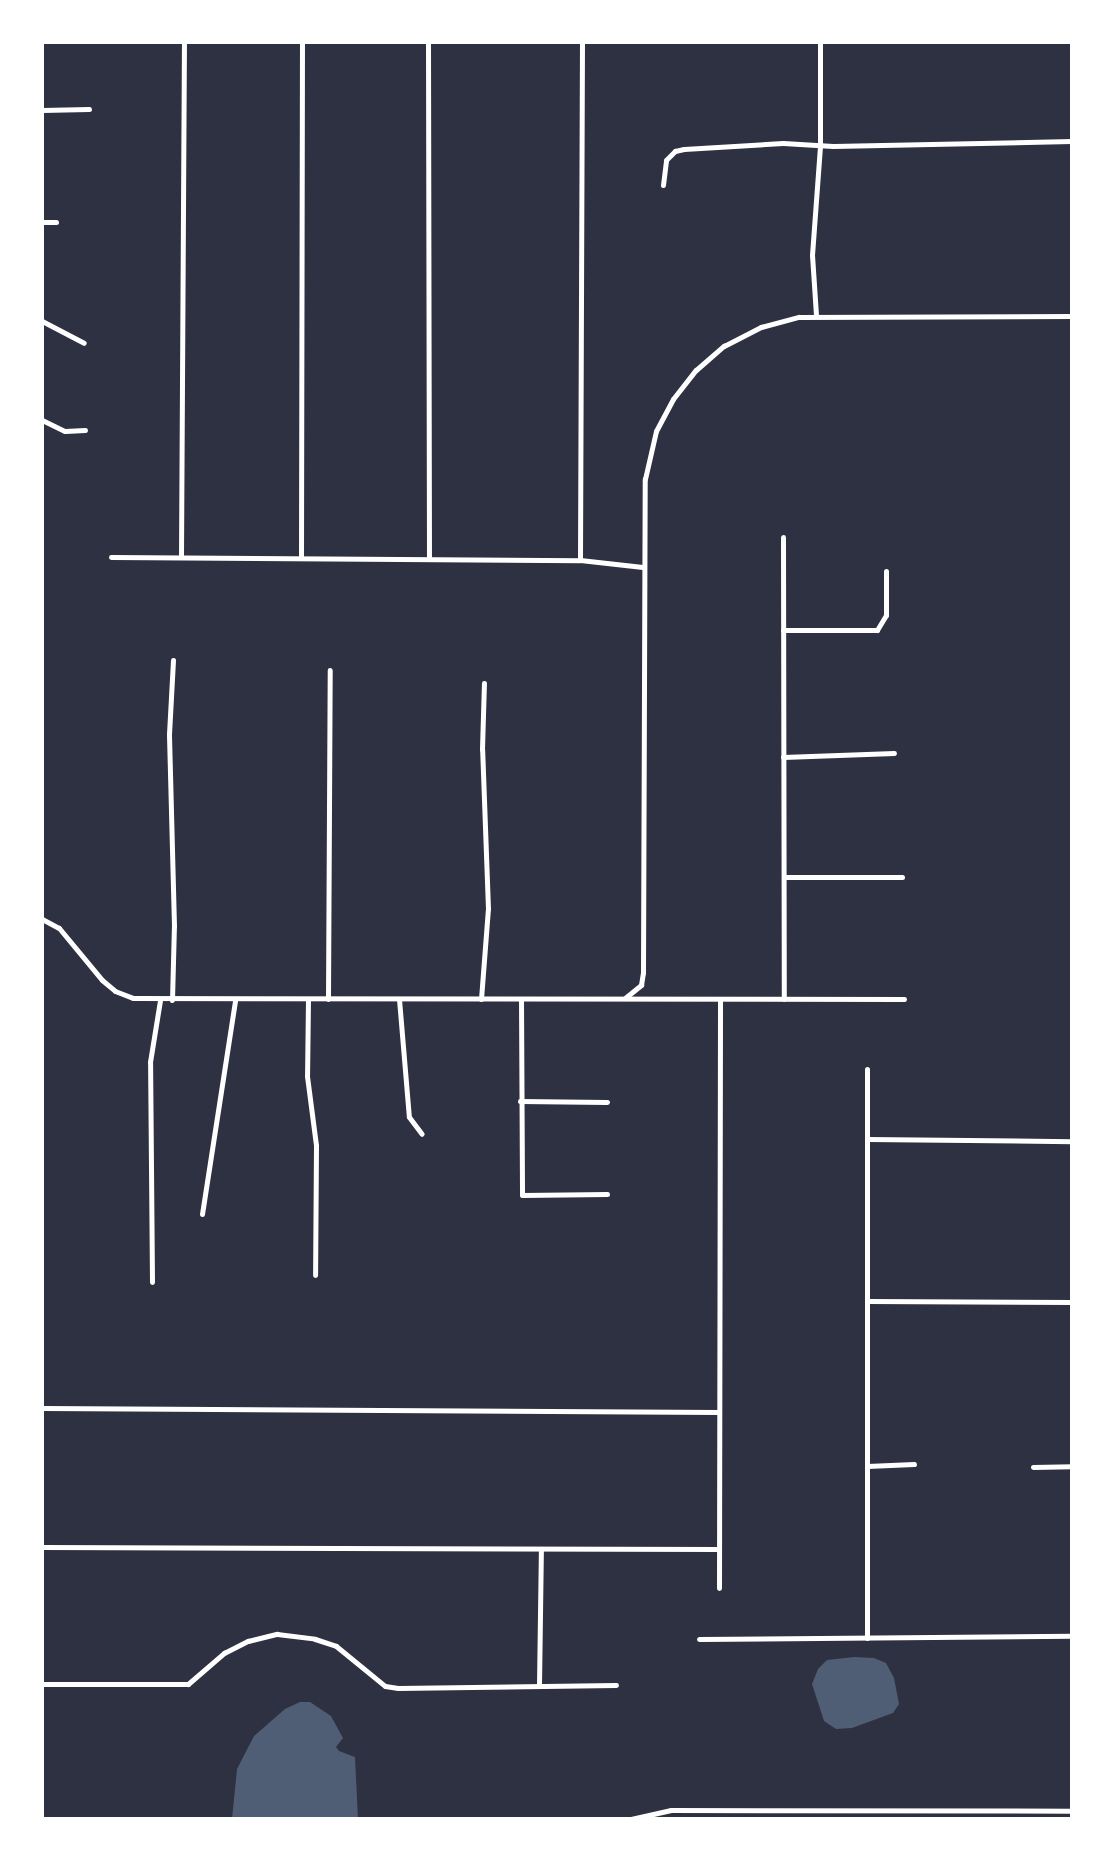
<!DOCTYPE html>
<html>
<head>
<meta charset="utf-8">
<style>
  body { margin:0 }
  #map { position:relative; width:1114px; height:1861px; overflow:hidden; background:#2d3142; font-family:"Asap Condensed",sans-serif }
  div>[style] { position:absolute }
  .water>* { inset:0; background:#4f5d75 }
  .minor>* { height:5px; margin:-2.5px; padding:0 2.5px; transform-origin:2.5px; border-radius:2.5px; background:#fff }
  span { translate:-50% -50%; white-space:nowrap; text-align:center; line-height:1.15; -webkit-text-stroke:7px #fff; paint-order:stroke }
  .frame { position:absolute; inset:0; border:44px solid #fff; pointer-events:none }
</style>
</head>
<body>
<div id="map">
  <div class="water">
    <div style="clip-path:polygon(854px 1657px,874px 1658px,886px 1663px,894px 1678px,899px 1704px,893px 1713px,852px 1728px,836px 1729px,824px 1721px,812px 1684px,818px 1669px,827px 1660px)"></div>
    <div style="clip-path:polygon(300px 1702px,310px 1702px,331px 1716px,343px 1738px,336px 1747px,339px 1751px,355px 1757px,358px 1819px,232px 1819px,237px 1769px,254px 1736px,285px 1709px)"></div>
  </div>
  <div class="minor">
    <div style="left:428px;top:42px;width:517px;rotate:89.89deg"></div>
    <div style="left:42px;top:110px;width:47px;rotate:-1.2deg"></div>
    <div style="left:663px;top:185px;width:25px;rotate:-83deg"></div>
    <div style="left:666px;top:160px;width:13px;rotate:-45deg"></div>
    <div style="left:675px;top:151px;width:9px;rotate:-13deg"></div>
    <div style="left:684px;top:149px;width:99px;rotate:-3.5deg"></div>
    <div style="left:783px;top:143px;width:50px;rotate:3.4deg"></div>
    <div style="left:833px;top:146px;width:239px;rotate:-1.2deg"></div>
    <div style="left:42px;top:222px;width:14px"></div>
    <div style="left:816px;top:315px;width:60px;rotate:-93.8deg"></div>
    <div style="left:812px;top:255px;width:110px;rotate:-85.8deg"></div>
    <div style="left:820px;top:145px;width:103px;rotate:-90deg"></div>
    <div style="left:42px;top:321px;width:47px;rotate:27.6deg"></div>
    <div style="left:42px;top:420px;width:25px;rotate:26deg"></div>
    <div style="left:65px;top:431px;width:20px;rotate:-3deg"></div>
    <div style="left:783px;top:537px;width:462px;rotate:89.9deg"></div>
    <div style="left:111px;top:557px;width:469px;rotate:0.4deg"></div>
    <div style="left:580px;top:560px;width:63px;rotate:6.3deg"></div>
    <div style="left:181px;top:557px;width:515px;rotate:-89.67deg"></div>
    <div style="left:301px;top:558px;width:516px;rotate:-89.89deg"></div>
    <div style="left:580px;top:560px;width:518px;rotate:-89.78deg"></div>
    <div style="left:783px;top:630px;width:94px"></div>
    <div style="left:877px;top:630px;width:17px;rotate:-59deg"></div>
    <div style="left:886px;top:615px;width:44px;rotate:-90deg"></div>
    <div style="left:783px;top:757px;width:111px;rotate:-2.1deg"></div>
    <div style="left:784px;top:877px;width:118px"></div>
    <div style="left:42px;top:919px;width:19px;rotate:28deg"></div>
    <div style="left:59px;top:928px;width:67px;rotate:50.4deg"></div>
    <div style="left:102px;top:980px;width:17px;rotate:40deg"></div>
    <div style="left:115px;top:991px;width:19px;rotate:21deg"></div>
    <div style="left:133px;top:998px;width:771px;rotate:0.07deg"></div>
    <div style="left:625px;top:998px;width:21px;rotate:-39deg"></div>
    <div style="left:641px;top:985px;width:12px;rotate:-81deg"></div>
    <div style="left:643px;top:973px;width:494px;rotate:-89.8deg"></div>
    <div style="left:645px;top:479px;width:49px;rotate:-77.1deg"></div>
    <div style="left:656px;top:431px;width:36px;rotate:-62deg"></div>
    <div style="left:673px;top:399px;width:37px;rotate:-52deg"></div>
    <div style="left:696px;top:370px;width:37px;rotate:-41deg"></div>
    <div style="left:724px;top:346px;width:42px;rotate:-27.2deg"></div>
    <div style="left:761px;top:327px;width:39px;rotate:-15deg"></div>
    <div style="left:799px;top:317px;width:273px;rotate:-0.2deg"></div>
    <div style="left:308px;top:999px;width:77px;rotate:90.7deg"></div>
    <div style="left:307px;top:1076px;width:70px;rotate:82.6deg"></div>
    <div style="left:316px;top:1145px;width:130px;rotate:90.4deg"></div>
    <div style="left:328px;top:999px;width:329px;rotate:-89.7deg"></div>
    <div style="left:399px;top:999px;width:118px;rotate:85.2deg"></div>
    <div style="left:409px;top:1117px;width:21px;rotate:53deg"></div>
    <div style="left:481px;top:999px;width:90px;rotate:-85.6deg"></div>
    <div style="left:488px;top:909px;width:160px;rotate:-92.1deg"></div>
    <div style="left:482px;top:749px;width:66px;rotate:-88.3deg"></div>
    <div style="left:521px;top:999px;width:196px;rotate:89.7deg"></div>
    <div style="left:522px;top:1195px;width:85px;rotate:-0.7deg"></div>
    <div style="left:172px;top:1000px;width:74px;rotate:-88.5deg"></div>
    <div style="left:174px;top:926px;width:192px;rotate:-91.5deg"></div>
    <div style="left:169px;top:734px;width:74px;rotate:-86.9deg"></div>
    <div style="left:867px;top:1069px;width:569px;rotate:90deg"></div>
    <div style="left:520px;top:1101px;width:87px;rotate:0.7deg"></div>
    <div style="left:867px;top:1139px;width:205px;rotate:0.6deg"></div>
    <div style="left:202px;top:1214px;width:217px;rotate:-81.2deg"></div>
    <div style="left:152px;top:1282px;width:220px;rotate:-90.5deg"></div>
    <div style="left:150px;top:1062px;width:63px;rotate:-80.8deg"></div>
    <div style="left:867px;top:1301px;width:205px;rotate:0.3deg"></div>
    <div style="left:42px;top:1408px;width:677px;rotate:0.34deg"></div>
    <div style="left:867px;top:1466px;width:47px;rotate:-2.4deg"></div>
    <div style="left:1033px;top:1467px;width:39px;rotate:-1deg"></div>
    <div style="left:42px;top:1547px;width:677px;rotate:0.17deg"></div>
    <div style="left:719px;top:1588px;width:589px;rotate:-89.9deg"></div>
    <div style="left:699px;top:1639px;width:373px;rotate:-0.5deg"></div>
    <div style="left:42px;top:1684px;width:146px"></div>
    <div style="left:188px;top:1684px;width:48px;rotate:-40.7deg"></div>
    <div style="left:224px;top:1653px;width:27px;rotate:-27deg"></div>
    <div style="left:248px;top:1641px;width:30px;rotate:-14deg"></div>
    <div style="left:277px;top:1634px;width:38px;rotate:7deg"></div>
    <div style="left:315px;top:1639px;width:22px;rotate:18deg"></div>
    <div style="left:336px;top:1646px;width:63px;rotate:39.2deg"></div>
    <div style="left:385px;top:1686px;width:13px;rotate:9deg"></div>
    <div style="left:398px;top:1688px;width:218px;rotate:-0.8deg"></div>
    <div style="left:539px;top:1686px;width:137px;rotate:-89.2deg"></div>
    <div style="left:631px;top:1819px;width:41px;rotate:-12.7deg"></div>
    <div style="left:671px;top:1810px;width:401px;rotate:0.1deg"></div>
  </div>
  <div class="frame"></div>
</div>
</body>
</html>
